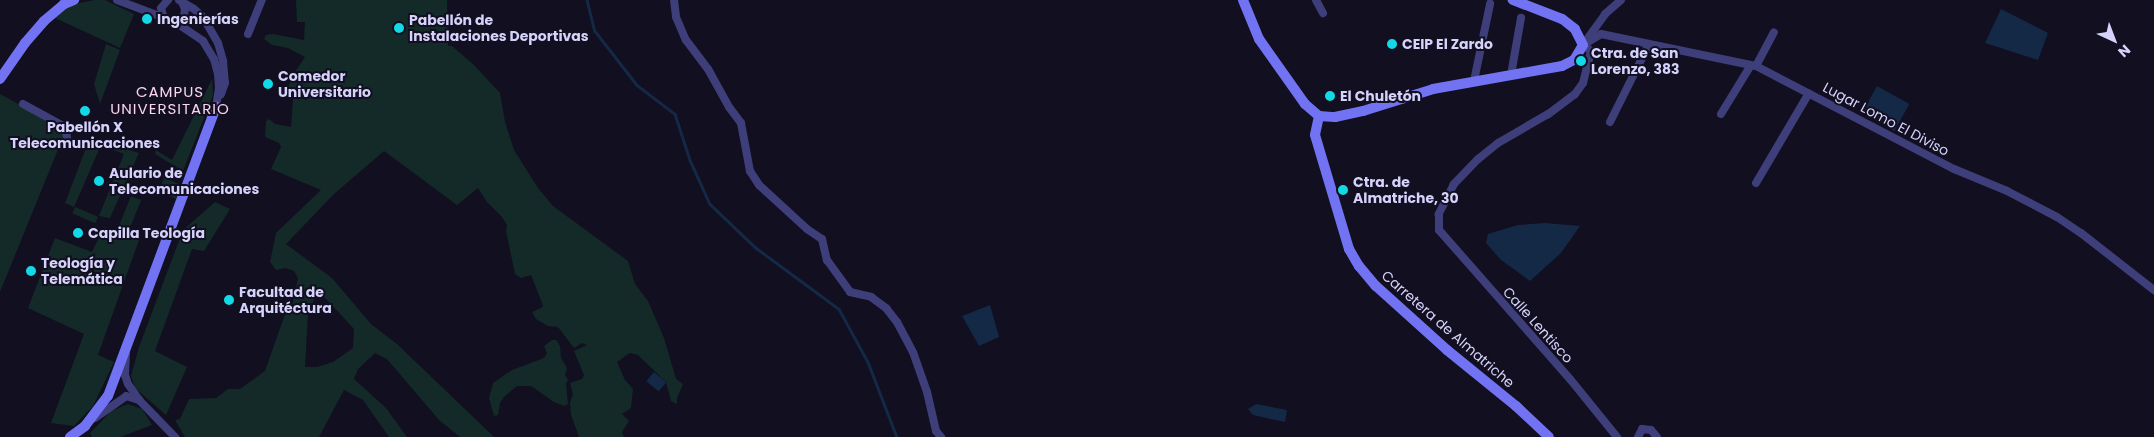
<!DOCTYPE html>
<html>
<head>
<meta charset="utf-8">
<style>
  body { margin:0 }
  #map { position:relative; width:2154px; height:437px; overflow:hidden; background:#110f20; font-family:Poppins,sans-serif }
  div>[style] { position:absolute }
  .green>* { inset:0; background:#132a28; transform-origin:0 0 }
  .water>* { inset:0; background:#132946; transform-origin:0 0 }
  .stream>* { height:2.5px; margin:-1.25px; padding:0 1.25px; transform-origin:1.25px; border-radius:1.25px; background:#132946 }
  .street>* { height:8px; margin:-4px; padding:0 4px; transform-origin:4px; border-radius:4px; background:#3e3e7b }
  .secondary>* { height:10px; margin:-5px; padding:0 5px; transform-origin:5px; border-radius:5px; background:#7173f3 }
  .dots>* { width:14px; height:14px; translate:-50% -50%; box-sizing:border-box; border:2px solid #110f20; border-radius:50% }
  span { translate:-50% -50%; white-space:nowrap; text-align:center; line-height:1.15; -webkit-text-stroke:4px #110f20; paint-order:stroke }
  .poi-label { font-size:14px; color:#d5d2fb; font-weight:700 }
  .left { translate:0 -50%; text-align:left }
  .street-label { font-size:14px; color:#d5d2fb }
  .neighbourhood-label { font-size:15px; color:#fbd4ef; letter-spacing:1px }
  .north { position:absolute; left:2089px; top:15px; width:50px; height:50px; -webkit-text-stroke:4px #110f20; paint-order:stroke; rotate:137deg; font-size:14px; font-weight:700; line-height:20px; text-align:center; color:#d5d2fb }
  .north::after { content:''; display:block; margin:auto; width:18px; height:22px; background:#d5d2fb; clip-path:polygon(50% 0,100% 100%,50% 72%,0 100%) }
</style>
</head>
<body>
<div id="map">
  <div class="green">
    <div style="clip-path:polygon(95px 0,105px 0,134px 14px,120px 48px,55px 18px,69px 5px)"></div>
    <div style="clip-path:polygon(evenodd,296px 0,447px 0,448px 46px,452px 46px,474px 65px,500px 93px,505px 122px,514px 150px,538px 188px,553px 206px,628px 261px,635px 284px,648px 301px,664px 338px,676px 379px,683px 384px,677px 398px,677px 404px,671px 401px,666px 382px,638px 355px,630px 353px,617px 362px,625px 380px,633px 389px,631px 408px,622px 414px,629px 421px,622px 432px,624px 437px,579px 437px,571px 415px,570px 403px,573px 394px,570px 383px,582px 379px,584px 375px,574px 351px,587px 345px,582px 343px,574px 348px,558px 327px,548px 326px,536px 319px,532px 312px,543px 307px,542px 303px,531px 275px,521px 278px,515px 274px,506px 231px,507px 225px,502px 217px,487px 202px,478px 188px,457px 205px,384px 151px,334px 194px,286px 244px,332px 278px,371px 324px,397px 344px,494px 437px,460px 437px,439px 420px,387px 359px,375px 353px,358px 369px,354px 379px,386px 408px,407px 437px,389px 437px,363px 400px,344px 390px,319px 437px,185px 437px,175px 420px,180px 419px,189px 399px,216px 398px,228px 389px,240px 389px,265px 371px,284px 317px,293px 302px,298px 278px,294px 271px,285px 268px,276px 270px,270px 262px,276px 233px,321px 190px,271px 169px,281px 147px,279px 143px,265px 137px,266px 121px,269px 119px,275px 124px,291px 127px,293px 99px,284px 97px,293px 75px,305px 57px,288px 48px,272px 45px,264px 39px,266px 35px,273px 34px,304px 40px,305px 22px,297px 22px,296px 0,318px 290px,354px 329px,353px 348px,333px 362px,317px 367px,305px 367px,308px 314px,318px 290px)"></div>
    <div style="clip-path:polygon(106px 44px,120px 50px,100px 104px,94px 84px)"></div>
    <div style="clip-path:polygon(212px 79px,213px 95px,183px 171px,155px 154px,156px 150px,172px 160px)"></div>
    <div style="clip-path:polygon(0 94px,66px 130px,0 292px)"></div>
    <div style="clip-path:polygon(89px 140px,100px 145px,103px 141px,125px 149px,125px 152px,126px 149px,139px 153px,110px 218px,99px 216px,124px 154px,101px 145px,74px 207px,65px 203px)"></div>
    <div style="clip-path:polygon(164px 177px,181px 185px,176px 199px,159px 192px)"></div>
    <div style="left:131px;top:196px;width:11px;height:35px;rotate:22deg"></div>
    <div style="clip-path:polygon(215px 202px,230px 209px,204px 251px,192px 249px,155px 351px,187px 367px,166px 415px,135px 388px,131px 376px,139px 347px,183px 230px)"></div>
    <div style="left:75px;top:207px;width:25px;height:7px;rotate:23deg"></div>
    <div style="clip-path:polygon(104px 227px,139px 240px,98px 355px,114px 362px,93px 406px,74px 426px,51px 423px,84px 334px,28px 308px,55px 238px,92px 252px)"></div>
    <div style="clip-path:polygon(552px 340px,556px 340px,560px 346px,561px 358px,567px 368px,565px 375px,568px 380px,566px 384px,568px 404px,564px 406px,554px 402px,531px 386px,517px 386px,504px 397px,500px 403px,498px 415px,494px 416px,489px 398px,493px 383px,512px 370px,544px 358px,547px 353px,544px 346px)"></div>
    <div style="clip-path:polygon(128px 404px,142px 409px,152px 425px,120px 437px,92px 437px,90px 433px,111px 411px)"></div>
  </div>
  <div class="water">
    <div style="clip-path:polygon(2001px 9px,2048px 33px,2038px 60px,1985px 43px)"></div>
    <div style="left:1877px;top:86px;width:37px;height:31px;rotate:29deg"></div>
    <div style="clip-path:polygon(1545px 223px,1580px 226px,1561px 253px,1530px 281px,1501px 260px,1486px 243px,1488px 234px,1518px 225px)"></div>
    <div style="clip-path:polygon(990px 305px,999px 337px,979px 346px,962px 316px)"></div>
    <div style="left:654px;top:372px;width:16px;height:12px;rotate:40deg"></div>
    <div style="clip-path:polygon(1256px 404px,1287px 410px,1285px 422px,1253px 415px,1248px 409px)"></div>
  </div>
  <div class="stream">
    <div style="left:587px;top:0;width:32px;rotate:76deg"></div>
    <div style="left:595px;top:31px;width:68px;rotate:52.1deg"></div>
    <div style="left:637px;top:85px;width:48px;rotate:37.3deg"></div>
    <div style="left:675px;top:114px;width:48px;rotate:71.9deg"></div>
    <div style="left:690px;top:160px;width:48px;rotate:65.6deg"></div>
    <div style="left:710px;top:204px;width:62px;rotate:43.7deg"></div>
    <div style="left:755px;top:247px;width:104px;rotate:36.4deg"></div>
    <div style="left:839px;top:309px;width:60px;rotate:61.3deg"></div>
    <div style="left:868px;top:362px;width:80px;rotate:68.9deg"></div>
  </div>
  <div class="street">
    <div style="left:117px;top:0;width:62px;rotate:20.8deg"></div>
    <div style="left:175px;top:22px;width:34px;rotate:34deg"></div>
    <div style="left:203px;top:41px;width:21px;rotate:59deg"></div>
    <div style="left:214px;top:59px;width:16px;rotate:75deg"></div>
    <div style="left:218px;top:74px;width:14px;rotate:86deg"></div>
    <div style="left:219px;top:88px;width:19px;rotate:99deg"></div>
    <div style="left:179px;top:0;width:17px;rotate:31deg"></div>
    <div style="left:194px;top:9px;width:12px;rotate:42deg"></div>
    <div style="left:203px;top:17px;width:30px;rotate:60deg"></div>
    <div style="left:218px;top:43px;width:19px;rotate:74deg"></div>
    <div style="left:223px;top:61px;width:22px;rotate:85deg"></div>
    <div style="left:225px;top:83px;width:12px;rotate:110deg"></div>
    <div style="left:674px;top:0;width:17px;rotate:83deg"></div>
    <div style="left:676px;top:17px;width:25px;rotate:67deg"></div>
    <div style="left:686px;top:40px;width:36px;rotate:53deg"></div>
    <div style="left:708px;top:69px;width:43px;rotate:61.1deg"></div>
    <div style="left:729px;top:107px;width:20px;rotate:53deg"></div>
    <div style="left:741px;top:123px;width:49px;rotate:79.4deg"></div>
    <div style="left:750px;top:171px;width:17px;rotate:57deg"></div>
    <div style="left:759px;top:185px;width:65px;rotate:42.5deg"></div>
    <div style="left:807px;top:229px;width:18px;rotate:34deg"></div>
    <div style="left:822px;top:239px;width:22px;rotate:77deg"></div>
    <div style="left:827px;top:260px;width:39px;rotate:54deg"></div>
    <div style="left:850px;top:292px;width:22px;rotate:13deg"></div>
    <div style="left:871px;top:297px;width:19px;rotate:36deg"></div>
    <div style="left:886px;top:308px;width:18px;rotate:52deg"></div>
    <div style="left:897px;top:322px;width:34px;rotate:62deg"></div>
    <div style="left:913px;top:352px;width:42px;rotate:70.7deg"></div>
    <div style="left:927px;top:392px;width:40px;rotate:77deg"></div>
    <div style="left:936px;top:431px;width:8px;rotate:50deg"></div>
    <div style="left:1316px;top:0;width:15px;rotate:62deg"></div>
    <div style="left:164px;top:19px;width:11px;rotate:-105deg"></div>
    <div style="left:161px;top:8px;width:11px;rotate:-49deg"></div>
    <div style="left:175px;top:22px;width:11px;rotate:-34deg"></div>
    <div style="left:184px;top:16px;width:7px;rotate:-82deg"></div>
    <div style="left:185px;top:9px;width:8px;rotate:-113deg"></div>
    <div style="left:248px;top:34px;width:37px;rotate:-68deg"></div>
    <div style="left:1585px;top:42px;width:34px;rotate:-54deg"></div>
    <div style="left:1605px;top:14px;width:21px;rotate:-41deg"></div>
    <div style="left:1583px;top:45px;width:21px;rotate:-31deg"></div>
    <div style="left:1601px;top:34px;width:158px;rotate:11.7deg"></div>
    <div style="left:1756px;top:66px;width:223px;rotate:27.5deg"></div>
    <div style="left:1954px;top:169px;width:57px;rotate:22.5deg"></div>
    <div style="left:2007px;top:191px;width:56px;rotate:27.5deg"></div>
    <div style="left:2057px;top:217px;width:29px;rotate:34deg"></div>
    <div style="left:2081px;top:233px;width:93px;rotate:38deg"></div>
    <div style="left:1583px;top:45px;width:10px;rotate:37deg"></div>
    <div style="left:1591px;top:51px;width:33px;rotate:104deg"></div>
    <div style="left:1583px;top:83px;width:14px;rotate:126deg"></div>
    <div style="left:1575px;top:94px;width:34px;rotate:143deg"></div>
    <div style="left:1548px;top:114px;width:58px;rotate:149.9deg"></div>
    <div style="left:1498px;top:143px;width:26px;rotate:141deg"></div>
    <div style="left:1478px;top:159px;width:35px;rotate:134deg"></div>
    <div style="left:1454px;top:184px;width:34px;rotate:117deg"></div>
    <div style="left:1439px;top:214px;width:16px;rotate:90deg"></div>
    <div style="left:1439px;top:230px;width:198px;rotate:48.7deg"></div>
    <div style="left:1570px;top:379px;width:75px;rotate:51deg"></div>
    <div style="left:1756px;top:66px;width:38px;rotate:-62deg"></div>
    <div style="left:1512px;top:69px;width:52px;rotate:-80deg"></div>
    <div style="left:1475px;top:76px;width:74px;rotate:-78.2deg"></div>
    <div style="left:23px;top:104px;width:48px;rotate:28.7deg"></div>
    <div style="left:65px;top:127px;width:10px;rotate:79deg"></div>
    <div style="left:1721px;top:114px;width:57px;rotate:-58.5deg"></div>
    <div style="left:1610px;top:122px;width:87px;rotate:-63.4deg"></div>
    <div style="left:1756px;top:183px;width:104px;rotate:-59.5deg"></div>
    <div style="left:126px;top:354px;width:21px;rotate:93deg"></div>
    <div style="left:125px;top:375px;width:9px;rotate:72deg"></div>
    <div style="left:128px;top:384px;width:19px;rotate:55deg"></div>
    <div style="left:139px;top:400px;width:52px;rotate:45.8deg"></div>
    <div style="left:95px;top:418px;width:38px;rotate:-35deg"></div>
    <div style="left:126px;top:396px;width:14px;rotate:17deg"></div>
    <div style="left:1638px;top:437px;width:9px;rotate:-63deg"></div>
    <div style="left:1642px;top:429px;width:9px;rotate:6deg"></div>
    <div style="left:1651px;top:430px;width:9px;rotate:49deg"></div>
  </div>
  <div class="secondary">
    <div style="left:1243px;top:0;width:42px;rotate:67.7deg"></div>
    <div style="left:1259px;top:39px;width:80px;rotate:54.7deg"></div>
    <div style="left:1305px;top:104px;width:18px;rotate:41deg"></div>
    <div style="left:0;top:79px;width:44px;rotate:-55.2deg"></div>
    <div style="left:25px;top:43px;width:29px;rotate:-49deg"></div>
    <div style="left:44px;top:21px;width:26px;rotate:-40deg"></div>
    <div style="left:64px;top:4px;width:11px;rotate:-22deg"></div>
    <div style="left:1319px;top:116px;width:19px;rotate:102deg"></div>
    <div style="left:1315px;top:135px;width:119px;rotate:73.4deg"></div>
    <div style="left:1349px;top:249px;width:20px;rotate:60deg"></div>
    <div style="left:1359px;top:266px;width:26px;rotate:50deg"></div>
    <div style="left:1376px;top:286px;width:96px;rotate:42deg"></div>
    <div style="left:1447px;top:350px;width:89px;rotate:39.1deg"></div>
    <div style="left:1516px;top:406px;width:45px;rotate:43.2deg"></div>
    <div style="left:1319px;top:116px;width:16px;rotate:4deg"></div>
    <div style="left:1335px;top:117px;width:29px;rotate:-12deg"></div>
    <div style="left:1363px;top:111px;width:73px;rotate:-17.4deg"></div>
    <div style="left:1433px;top:89px;width:131px;rotate:-10.1deg"></div>
    <div style="left:1562px;top:66px;width:13px;rotate:-27deg"></div>
    <div style="left:1574px;top:60px;width:17px;rotate:-59deg"></div>
    <div style="left:1583px;top:45px;width:18px;rotate:-117deg"></div>
    <div style="left:1575px;top:29px;width:16px;rotate:-142deg"></div>
    <div style="left:1562px;top:19px;width:53px;rotate:-158.8deg"></div>
    <div style="left:70px;top:437px;width:19px;rotate:-36deg"></div>
    <div style="left:85px;top:426px;width:38px;rotate:-53deg"></div>
    <div style="left:108px;top:396px;width:309px;rotate:-69.5deg"></div>
  </div>
  <div class="dots">
    <div style="left:147px;top:19px;background:#13d9e6"></div>
    <div style="left:399px;top:28px;background:#13d9e6"></div>
    <div style="left:1392px;top:44px;background:#13d9e6"></div>
    <div style="left:1581px;top:61px;background:#13d9e6"></div>
    <div style="left:268px;top:84px;background:#13d9e6"></div>
    <div style="left:1330px;top:96px;background:#13d9e6"></div>
    <div style="left:85px;top:111px;background:#13d9e6"></div>
    <div style="left:99px;top:181px;background:#13d9e6"></div>
    <div style="left:1343px;top:190px;background:#13d9e6"></div>
    <div style="left:78px;top:233px;background:#13d9e6"></div>
    <div style="left:31px;top:271px;background:#13d9e6"></div>
    <div style="left:229px;top:300px;background:#13d9e6"></div>
  </div>
  <div class="poi-label">
    <span class="left" style="left:157px;top:19px">Ingenierías</span>
    <span class="left" style="left:409px;top:28px">Pabellón de<br>Instalaciones Deportivas</span>
    <span class="left" style="left:1402px;top:44px">CEIP El Zardo</span>
    <span class="left" style="left:1591px;top:61px">Ctra. de San<br>Lorenzo, 383</span>
    <span class="left" style="left:278px;top:84px">Comedor<br>Universitario</span>
    <span class="left" style="left:1340px;top:96px">El Chuletón</span>
    <span style="left:85px;top:135px">Pabellón X<br>Telecomunicaciones</span>
    <span class="left" style="left:109px;top:181px">Aulario de<br>Telecomunicaciones</span>
    <span class="left" style="left:1353px;top:190px">Ctra. de<br>Almatriche, 30</span>
    <span class="left" style="left:88px;top:233px">Capilla Teología</span>
    <span class="left" style="left:41px;top:271px">Teología y<br>Telemática</span>
    <span class="left" style="left:239px;top:300px">Facultad de<br>Arquitéctura</span>
  </div>
  <div class="street-label">
    <span style="left:1886px;top:119px;rotate:28deg">Lugar Lomo El Diviso</span>
    <span style="left:1538px;top:325px;rotate:48deg">Calle Lentisco</span>
    <span style="left:1448px;top:329px;rotate:41deg">Carretera de Almatriche</span>
  </div>
  <div class="neighbourhood-label">
    <span style="left:170px;top:100px">CAMPUS<br>UNIVERSITARIO</span>
  </div>
  <div class="north">N</div>
</div>
</body>
</html>
